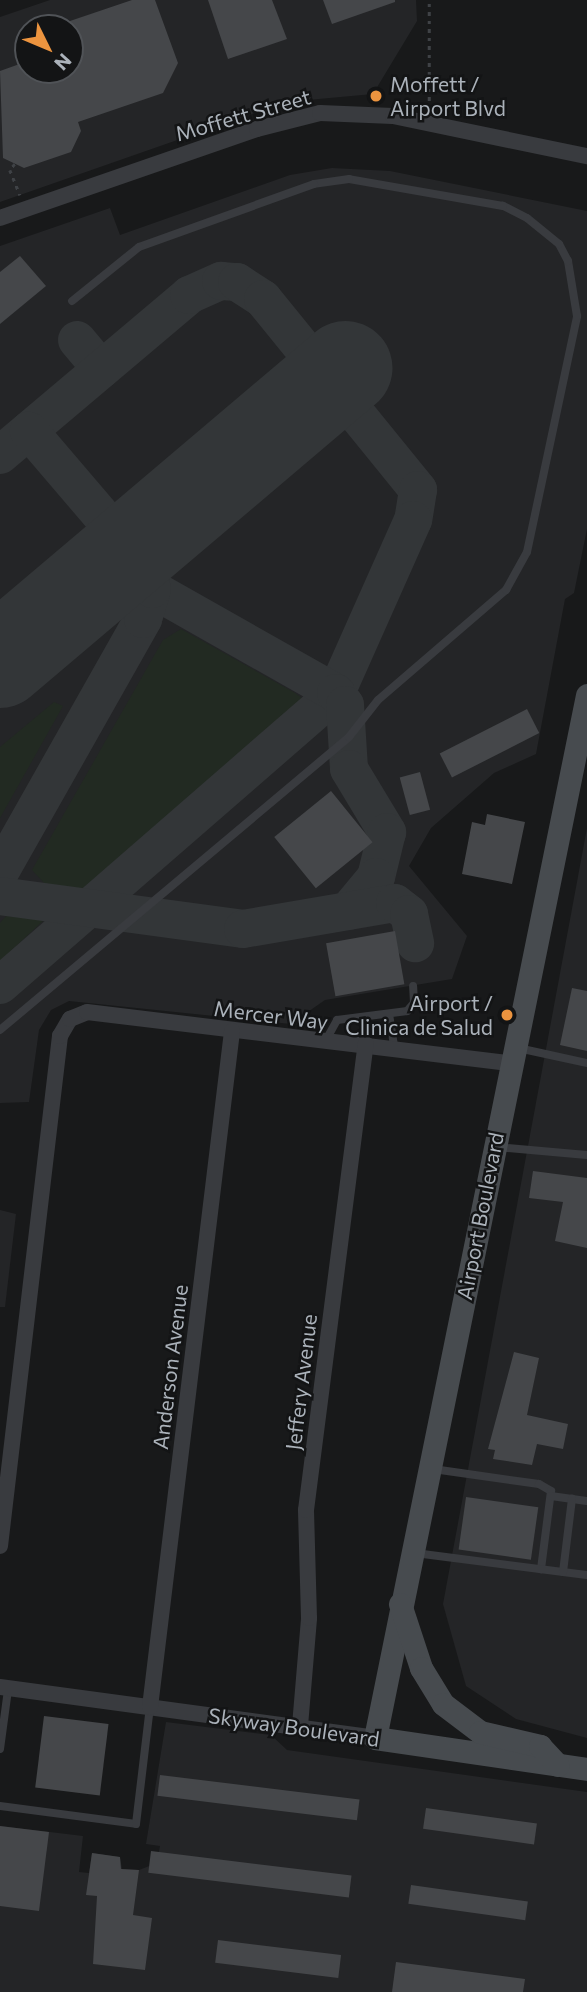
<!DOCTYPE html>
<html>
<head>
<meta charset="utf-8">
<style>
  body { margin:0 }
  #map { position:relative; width:587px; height:1992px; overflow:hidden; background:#18191a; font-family:Commissioner,sans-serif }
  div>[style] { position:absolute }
  .built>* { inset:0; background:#242527 }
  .green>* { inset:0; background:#222a22 }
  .taxiway>* { height:38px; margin:-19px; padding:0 19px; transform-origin:19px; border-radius:19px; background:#333638 }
  .runway>* { height:94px; margin:-47px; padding:0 47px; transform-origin:47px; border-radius:47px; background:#333638 }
  .building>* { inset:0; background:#45474a; transform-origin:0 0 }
  .path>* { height:2.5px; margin-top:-1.25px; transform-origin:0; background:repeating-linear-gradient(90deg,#3f4246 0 3.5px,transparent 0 8.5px) }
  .service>* { height:8px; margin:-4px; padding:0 4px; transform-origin:4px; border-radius:4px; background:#393b3f }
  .minor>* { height:16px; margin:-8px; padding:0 8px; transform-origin:8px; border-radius:8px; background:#393b3f }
  .secondary>* { height:23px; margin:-11.5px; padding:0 11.5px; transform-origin:11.5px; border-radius:11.5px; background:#474b4f }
  .dots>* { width:19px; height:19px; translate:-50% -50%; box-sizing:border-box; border:4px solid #131415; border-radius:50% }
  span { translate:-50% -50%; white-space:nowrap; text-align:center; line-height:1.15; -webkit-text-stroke:5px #131415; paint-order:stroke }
  .poi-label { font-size:21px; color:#abb2ba }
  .left { translate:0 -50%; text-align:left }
  .right { translate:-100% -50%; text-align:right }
  .street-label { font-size:21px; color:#abb2ba }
  .north { position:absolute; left:14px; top:14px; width:70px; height:70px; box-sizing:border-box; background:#131415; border:2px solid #505357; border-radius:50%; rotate:133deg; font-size:19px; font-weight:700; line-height:28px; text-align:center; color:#abb2ba }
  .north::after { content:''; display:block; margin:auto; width:24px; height:32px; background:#ec943f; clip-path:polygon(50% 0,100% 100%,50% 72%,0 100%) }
</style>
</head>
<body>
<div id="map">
  <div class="built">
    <div style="clip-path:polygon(evenodd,50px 0,416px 0,417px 21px,373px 94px,286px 102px,0 202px,0 17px,50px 0,28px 28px,70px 28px,70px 70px,28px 70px,28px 28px)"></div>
    <div style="clip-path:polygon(332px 168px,390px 171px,587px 211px,587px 529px,574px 593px,565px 599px,536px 754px,494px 773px,431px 828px,409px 866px,467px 936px,452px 979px,325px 1000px,302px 1016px,301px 1025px,69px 1001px,51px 1010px,39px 1030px,29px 1102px,0 1103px,0 246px,110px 208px,120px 235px,290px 175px)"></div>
    <div style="clip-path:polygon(587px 828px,587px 1738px,516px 1719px,466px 1686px,443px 1604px)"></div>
    <div style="clip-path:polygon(0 1210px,16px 1214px,5px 1307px,0 1307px)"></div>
    <div style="clip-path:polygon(166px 1722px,271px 1735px,287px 1750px,587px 1792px,587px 1992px,0 1992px,0 1826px,83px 1836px,79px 1872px,89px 1873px,92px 1853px,120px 1857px,122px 1869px,139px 1870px,157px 1863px,160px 1846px,146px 1844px)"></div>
  </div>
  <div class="green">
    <div style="clip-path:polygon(181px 629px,295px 693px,303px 699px,297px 713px,83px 891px,44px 883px,32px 870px,163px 640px)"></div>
    <div style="clip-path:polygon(54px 702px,63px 706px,0 818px,0 747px)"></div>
    <div style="clip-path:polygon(6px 916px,45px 919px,0 961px,0 923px)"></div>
  </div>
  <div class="taxiway">
    <div style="left:77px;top:340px;width:38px;rotate:50deg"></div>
    <div style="left:0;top:455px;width:248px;rotate:-40.2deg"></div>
    <div style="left:189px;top:295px;width:35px;rotate:-24deg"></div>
    <div style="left:221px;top:281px;width:16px;rotate:4deg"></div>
    <div style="left:237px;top:282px;width:31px;rotate:33deg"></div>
    <div style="left:263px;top:299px;width:246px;rotate:50.9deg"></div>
    <div style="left:418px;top:490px;width:30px;rotate:99deg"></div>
    <div style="left:413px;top:520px;width:189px;rotate:114deg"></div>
    <div style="left:336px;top:693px;width:445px;rotate:139deg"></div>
    <div style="left:152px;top:589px;width:211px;rotate:29.5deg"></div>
    <div style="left:336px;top:693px;width:15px;rotate:53deg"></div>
    <div style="left:345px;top:705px;width:64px;rotate:86.4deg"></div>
    <div style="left:349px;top:769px;width:74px;rotate:58.9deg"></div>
    <div style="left:387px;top:832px;width:46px;rotate:103.7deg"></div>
    <div style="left:376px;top:877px;width:44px;rotate:129.5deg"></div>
    <div style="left:0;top:872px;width:291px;rotate:-60.5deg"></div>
    <div style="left:143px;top:619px;width:31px;rotate:-73deg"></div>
    <div style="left:152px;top:589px;width:21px;rotate:-104deg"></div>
    <div style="left:147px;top:569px;width:182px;rotate:-130.5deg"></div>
    <div style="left:0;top:896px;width:245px;rotate:7.7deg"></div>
    <div style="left:243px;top:929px;width:154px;rotate:-9.7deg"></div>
    <div style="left:395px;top:903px;width:18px;rotate:38deg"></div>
    <div style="left:409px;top:914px;width:30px;rotate:78deg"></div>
  </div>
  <div class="runway">
    <div style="left:0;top:661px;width:453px;rotate:-40.3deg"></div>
  </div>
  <div class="building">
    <div style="clip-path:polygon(132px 0,155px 0,178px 63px,163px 93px,78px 122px,81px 131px,71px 152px,24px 168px,3px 158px,0 71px,28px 61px,28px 70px,70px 70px,70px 21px)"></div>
    <div style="clip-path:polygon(208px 0,272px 0,287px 39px,228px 59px)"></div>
    <div style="clip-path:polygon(323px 0,395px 0,395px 2px,332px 24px)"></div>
    <div style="clip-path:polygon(20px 256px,46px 286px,0 324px,0 272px)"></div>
    <div style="left:527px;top:709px;width:27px;height:98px;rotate:63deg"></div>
    <div style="left:420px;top:772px;width:39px;height:21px;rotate:75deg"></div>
    <div style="left:331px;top:791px;width:66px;height:73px;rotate:51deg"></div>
    <div style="clip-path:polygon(487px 814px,525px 822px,512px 884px,462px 874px,472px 822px,485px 825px)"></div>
    <div style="left:395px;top:931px;width:54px;height:70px;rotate:80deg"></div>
    <div style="clip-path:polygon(572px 988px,587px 991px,587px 1051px,560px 1045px)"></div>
    <div style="clip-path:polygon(533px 1171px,587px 1178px,587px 1248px,555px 1241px,563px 1202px,529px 1198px)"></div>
    <div style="clip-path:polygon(514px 1352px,539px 1358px,527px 1415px,568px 1424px,563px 1449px,537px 1444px,532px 1465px,493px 1459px,495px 1450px,488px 1449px)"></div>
    <div style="left:466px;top:1497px;width:73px;height:53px;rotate:8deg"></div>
    <div style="left:44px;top:1716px;width:65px;height:72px;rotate:7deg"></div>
    <div style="left:160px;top:1775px;width:201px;height:21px;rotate:7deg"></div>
    <div style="left:426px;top:1808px;width:112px;height:21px;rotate:8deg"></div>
    <div style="clip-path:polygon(0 1826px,49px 1832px,39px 1911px,0 1906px)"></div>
    <div style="left:151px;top:1851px;width:202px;height:22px;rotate:7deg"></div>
    <div style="clip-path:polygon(92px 1853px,120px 1857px,121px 1869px,139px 1870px,133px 1915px,152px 1918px,145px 1970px,93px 1964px,97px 1896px,86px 1895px)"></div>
    <div style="left:411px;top:1885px;width:118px;height:19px;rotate:8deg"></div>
    <div style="left:218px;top:1940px;width:124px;height:23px;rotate:7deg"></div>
    <div style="clip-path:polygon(396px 1962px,525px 1979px,523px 1992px,392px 1992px)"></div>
  </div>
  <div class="path">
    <div style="left:429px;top:109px;width:109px;rotate:-90deg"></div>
    <div style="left:15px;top:164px;width:8px;rotate:130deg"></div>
    <div style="left:10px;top:170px;width:27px;rotate:68deg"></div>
  </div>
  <div class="service">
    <div style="left:389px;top:1014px;width:33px;rotate:81deg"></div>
    <div style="left:0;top:1030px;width:456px;rotate:-40deg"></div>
    <div style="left:349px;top:737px;width:47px;rotate:-51.9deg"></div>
    <div style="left:378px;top:700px;width:169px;rotate:-40.7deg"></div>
    <div style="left:506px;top:590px;width:43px;rotate:-61.1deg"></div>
    <div style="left:527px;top:552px;width:241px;rotate:-78deg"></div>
    <div style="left:577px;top:316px;width:56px;rotate:-99.3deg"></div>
    <div style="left:568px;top:261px;width:19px;rotate:-118deg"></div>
    <div style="left:559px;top:244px;width:41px;rotate:-140.9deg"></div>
    <div style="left:527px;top:218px;width:27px;rotate:-153deg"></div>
    <div style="left:503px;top:206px;width:156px;rotate:-170.1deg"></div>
    <div style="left:349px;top:179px;width:35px;rotate:172deg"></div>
    <div style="left:314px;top:184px;width:186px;rotate:160.2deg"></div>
    <div style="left:139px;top:247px;width:86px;rotate:141.1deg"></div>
    <div style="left:326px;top:1040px;width:23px;rotate:-61deg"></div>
    <div style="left:337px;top:1020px;width:71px;rotate:-7.3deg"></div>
    <div style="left:407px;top:1011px;width:11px;rotate:-49deg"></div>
    <div style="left:414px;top:1003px;width:17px;rotate:-93deg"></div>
    <div style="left:518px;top:1048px;width:71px;rotate:12.3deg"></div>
    <div style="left:496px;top:1147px;width:91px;rotate:5deg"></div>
    <div style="left:433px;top:1469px;width:107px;rotate:8.1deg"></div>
    <div style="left:539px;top:1484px;width:14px;rotate:30deg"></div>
    <div style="left:551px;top:1491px;width:79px;rotate:97.3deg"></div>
    <div style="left:551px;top:1496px;width:36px;rotate:8deg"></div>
    <div style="left:415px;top:1553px;width:173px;rotate:7.3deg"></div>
    <div style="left:563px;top:1572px;width:74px;rotate:-83deg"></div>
    <div style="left:0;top:1749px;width:60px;rotate:-82.3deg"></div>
    <div style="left:0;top:1806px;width:137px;rotate:7.5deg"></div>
    <div style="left:136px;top:1824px;width:118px;rotate:-83.2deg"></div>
  </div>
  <div class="minor">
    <div style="left:0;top:218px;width:272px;rotate:-19.1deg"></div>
    <div style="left:257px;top:129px;width:65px;rotate:-14.3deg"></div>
    <div style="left:320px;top:113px;width:73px;rotate:2.4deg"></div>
    <div style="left:393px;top:116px;width:198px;rotate:11.7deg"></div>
    <div style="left:0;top:1546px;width:514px;rotate:-83.29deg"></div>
    <div style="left:60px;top:1036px;width:20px;rotate:-60deg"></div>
    <div style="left:70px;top:1019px;width:18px;rotate:-22deg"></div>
    <div style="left:87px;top:1012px;width:427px;rotate:6.9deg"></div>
    <div style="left:0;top:1687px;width:378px;rotate:7.7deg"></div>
    <div style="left:150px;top:1707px;width:681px;rotate:-83.08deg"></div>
    <div style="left:300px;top:1726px;width:108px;rotate:-85.2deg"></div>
    <div style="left:309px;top:1618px;width:108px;rotate:-91.6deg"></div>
    <div style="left:306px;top:1510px;width:470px;rotate:-82.7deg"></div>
  </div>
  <div class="secondary">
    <div style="left:587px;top:695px;width:1064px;rotate:101.49deg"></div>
    <div style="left:375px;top:1738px;width:214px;rotate:8.3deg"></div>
    <div style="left:400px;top:1604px;width:67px;rotate:71.8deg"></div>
    <div style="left:421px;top:1668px;width:42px;rotate:58.6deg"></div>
    <div style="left:443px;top:1704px;width:46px;rotate:37.1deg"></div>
    <div style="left:480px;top:1732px;width:62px;rotate:13.1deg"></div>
    <div style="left:540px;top:1746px;width:26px;rotate:47deg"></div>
  </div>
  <div class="dots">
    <div style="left:376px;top:96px;background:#ec943f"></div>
    <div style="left:507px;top:1015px;background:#ec943f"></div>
  </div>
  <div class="poi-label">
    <span class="left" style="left:390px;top:96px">Moffett /<br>Airport Blvd</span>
    <span class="right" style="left:493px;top:1015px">Airport /<br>Clinica de Salud</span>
  </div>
  <div class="street-label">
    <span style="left:243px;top:115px;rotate:-16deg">Moffett Street</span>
    <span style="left:271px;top:1015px;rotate:7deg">Mercer Way</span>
    <span style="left:480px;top:1216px;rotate:-79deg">Airport Boulevard</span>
    <span style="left:170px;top:1367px;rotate:-83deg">Anderson Avenue</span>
    <span style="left:301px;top:1382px;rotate:-83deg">Jeffery Avenue</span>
    <span style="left:294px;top:1727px;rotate:8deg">Skyway Boulevard</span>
  </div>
  <div class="north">N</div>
</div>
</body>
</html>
